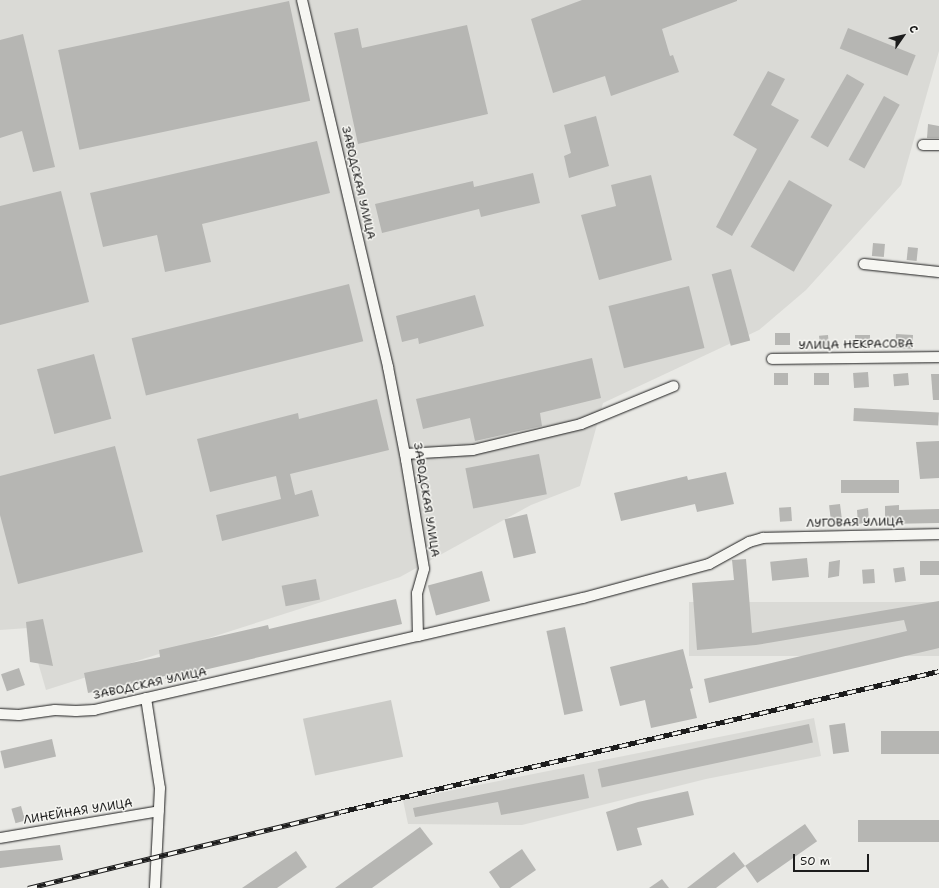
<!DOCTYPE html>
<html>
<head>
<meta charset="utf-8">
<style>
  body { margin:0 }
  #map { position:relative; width:939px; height:888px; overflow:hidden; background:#e9e9e5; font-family:"Shantell Sans",sans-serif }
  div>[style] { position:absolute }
  .built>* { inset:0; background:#dadad6; transform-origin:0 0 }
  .green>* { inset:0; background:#cbcbc7; transform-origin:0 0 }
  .building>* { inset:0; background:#b6b6b3; transform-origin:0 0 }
  .roads { filter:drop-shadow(0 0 1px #1c1c1c) drop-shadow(0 0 1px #1c1c1c) }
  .street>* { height:10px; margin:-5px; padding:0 5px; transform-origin:5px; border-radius:5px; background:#f6f6f2 }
  .rail>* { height:4.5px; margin-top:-2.25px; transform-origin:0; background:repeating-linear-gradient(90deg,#f6f6f2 0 9px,#1c1c1c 0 18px); box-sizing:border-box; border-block:1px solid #1c1c1c }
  span { translate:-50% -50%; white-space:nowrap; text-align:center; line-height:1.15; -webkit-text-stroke:3px #f6f6f2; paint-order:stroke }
  .street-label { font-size:12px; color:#1c1c1c }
  .north { position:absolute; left:883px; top:16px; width:40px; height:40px; -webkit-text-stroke:3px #f6f6f2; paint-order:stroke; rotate:56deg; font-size:11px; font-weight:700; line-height:16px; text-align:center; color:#1c1c1c }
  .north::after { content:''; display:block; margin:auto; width:14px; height:18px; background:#1c1c1c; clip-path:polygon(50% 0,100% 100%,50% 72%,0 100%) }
  .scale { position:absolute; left:793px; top:854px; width:76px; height:18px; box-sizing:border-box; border:2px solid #1c1c1c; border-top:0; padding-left:5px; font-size:12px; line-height:14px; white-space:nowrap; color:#1c1c1c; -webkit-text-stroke:3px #f6f6f2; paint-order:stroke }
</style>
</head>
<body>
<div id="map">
  <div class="built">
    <div style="clip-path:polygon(0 0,939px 0,939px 51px,901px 185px,806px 290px,759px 330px,603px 403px,580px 486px,531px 505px,400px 577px,46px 690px,28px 628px,0 630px)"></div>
    <div style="left:939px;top:602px;width:54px;height:250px;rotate:90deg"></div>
    <div style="clip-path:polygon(814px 718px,821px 756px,706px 779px,522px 825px,408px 824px,403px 800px)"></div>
  </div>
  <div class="green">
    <div style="left:391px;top:700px;width:58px;height:90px;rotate:78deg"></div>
  </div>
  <div class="building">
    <div style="clip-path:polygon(582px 0,737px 0,737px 1px,662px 29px,670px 56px,673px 55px,679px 72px,611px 96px,605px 76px,553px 93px,531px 19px)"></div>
    <div style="left:289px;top:1px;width:102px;height:236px;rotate:78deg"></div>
    <div style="clip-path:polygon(467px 25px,488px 114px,358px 144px,334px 33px,358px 28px,362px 48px)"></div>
    <div style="left:848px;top:28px;width:73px;height:22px;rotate:22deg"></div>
    <div style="clip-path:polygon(23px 34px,55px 167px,33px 172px,22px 131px,0 138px,0 40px)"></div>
    <div style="clip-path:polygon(768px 71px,785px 79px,771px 105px,799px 120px,732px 236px,716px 227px,757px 149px,733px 135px)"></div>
    <div style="left:847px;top:74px;width:20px;height:73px;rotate:30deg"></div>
    <div style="left:884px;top:96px;width:18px;height:73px;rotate:29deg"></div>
    <div style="clip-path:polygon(596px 116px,609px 166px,569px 178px,564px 156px,571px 153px,564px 125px)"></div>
    <div style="clip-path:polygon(928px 124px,939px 126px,939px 138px,927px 138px)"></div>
    <div style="clip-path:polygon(317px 141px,330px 193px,202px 224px,211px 262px,165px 272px,157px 235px,103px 247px,90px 193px)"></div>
    <div style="clip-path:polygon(533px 173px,540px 203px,481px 217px,479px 209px,382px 233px,375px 204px,473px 181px,474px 187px)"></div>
    <div style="clip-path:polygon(651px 175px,672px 260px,599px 280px,581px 215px,616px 206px,611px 185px)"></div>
    <div style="left:789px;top:180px;width:50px;height:77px;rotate:30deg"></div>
    <div style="clip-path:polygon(61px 191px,89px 302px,0 325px,0 206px)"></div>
    <div style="left:873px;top:243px;width:12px;height:13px;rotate:5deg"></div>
    <div style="left:908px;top:247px;width:10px;height:13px;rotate:6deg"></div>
    <div style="left:731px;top:269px;width:74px;height:20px;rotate:75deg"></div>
    <div style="left:349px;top:284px;width:59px;height:224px;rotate:76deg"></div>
    <div style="left:689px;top:286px;width:64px;height:83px;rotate:76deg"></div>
    <div style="clip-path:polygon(475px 295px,484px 326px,419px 344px,418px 338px,402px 342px,396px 316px)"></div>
    <div style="left:790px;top:333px;width:12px;height:15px;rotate:90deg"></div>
    <div style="left:896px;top:334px;width:17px;height:14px;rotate:3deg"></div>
    <div style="left:828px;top:335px;width:12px;height:9px;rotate:85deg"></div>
    <div style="left:870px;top:335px;width:12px;height:15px;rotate:90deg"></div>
    <div style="left:94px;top:354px;width:67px;height:59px;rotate:75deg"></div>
    <div style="clip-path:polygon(592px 358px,601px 398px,540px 413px,542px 426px,475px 441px,470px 418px,423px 429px,416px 399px)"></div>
    <div style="left:868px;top:372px;width:15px;height:15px;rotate:86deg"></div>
    <div style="left:774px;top:373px;width:14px;height:12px"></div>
    <div style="left:829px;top:373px;width:12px;height:15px;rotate:90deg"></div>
    <div style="left:908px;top:373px;width:12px;height:15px;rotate:85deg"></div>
    <div style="clip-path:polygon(931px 374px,939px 374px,939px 400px,933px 400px)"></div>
    <div style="clip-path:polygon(377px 399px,389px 450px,290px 474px,295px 495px,312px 490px,319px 516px,222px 541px,216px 515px,281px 499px,276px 476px,210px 492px,197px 439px,298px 413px,299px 419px)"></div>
    <div style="left:854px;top:408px;width:85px;height:13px;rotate:3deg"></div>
    <div style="clip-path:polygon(939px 441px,939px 478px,920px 479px,916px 442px)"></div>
    <div style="clip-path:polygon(115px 446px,143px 552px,18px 584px,0 515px,0 476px)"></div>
    <div style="left:539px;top:454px;width:41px;height:75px;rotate:79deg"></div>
    <div style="clip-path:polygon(726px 472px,734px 504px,697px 512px,695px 504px,621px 521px,614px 493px,687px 476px,688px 480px)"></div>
    <div style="left:841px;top:480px;width:58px;height:13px"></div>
    <div style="left:840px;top:504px;width:17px;height:11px;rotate:83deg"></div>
    <div style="clip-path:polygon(899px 505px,899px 510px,939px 509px,939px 523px,885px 524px,885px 506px)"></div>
    <div style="left:791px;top:507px;width:14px;height:12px;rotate:86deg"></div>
    <div style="clip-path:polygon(868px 508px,869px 522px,858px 524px,857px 510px)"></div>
    <div style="left:527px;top:514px;width:40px;height:23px;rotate:77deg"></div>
    <div style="left:807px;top:558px;width:19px;height:37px;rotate:84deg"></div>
    <div style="clip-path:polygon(746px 559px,752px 633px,939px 601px,939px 648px,709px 703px,704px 679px,907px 631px,904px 620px,756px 645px,697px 650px,692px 583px,734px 580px,732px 560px)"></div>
    <div style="clip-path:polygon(840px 560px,839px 576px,828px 578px,829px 562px)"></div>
    <div style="left:939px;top:561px;width:14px;height:19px;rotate:90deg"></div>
    <div style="left:904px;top:567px;width:14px;height:11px;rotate:82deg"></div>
    <div style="left:874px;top:569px;width:14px;height:12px;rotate:86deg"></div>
    <div style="left:482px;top:571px;width:31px;height:56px;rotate:75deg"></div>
    <div style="left:316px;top:579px;width:21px;height:35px;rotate:79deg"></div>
    <div style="clip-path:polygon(396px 599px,402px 624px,165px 679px,165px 676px,88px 693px,84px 673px,160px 657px,159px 650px,268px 625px,269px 629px)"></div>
    <div style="clip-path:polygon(43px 619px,53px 666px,30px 662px,26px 622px)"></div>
    <div style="left:565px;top:627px;width:86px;height:19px;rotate:78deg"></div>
    <div style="clip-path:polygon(683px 649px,693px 688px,690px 689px,697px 718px,651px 728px,645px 700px,620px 706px,610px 667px)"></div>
    <div style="left:19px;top:668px;width:18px;height:19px;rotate:71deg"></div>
    <div style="left:845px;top:723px;width:29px;height:16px;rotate:82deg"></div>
    <div style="left:809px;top:724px;width:19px;height:216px;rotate:78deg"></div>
    <div style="left:881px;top:731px;width:58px;height:23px"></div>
    <div style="left:52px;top:739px;width:18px;height:53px;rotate:77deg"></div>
    <div style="clip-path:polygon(584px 774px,589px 798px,501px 815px,498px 802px,415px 817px,413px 808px)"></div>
    <div style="clip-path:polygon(688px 791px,694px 815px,637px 828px,642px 845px,617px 851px,606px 812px,638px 802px)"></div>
    <div style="left:21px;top:806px;width:15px;height:10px;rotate:74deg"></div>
    <div style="left:858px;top:820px;width:81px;height:22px"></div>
    <div style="left:805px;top:824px;width:21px;height:73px;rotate:55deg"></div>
    <div style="clip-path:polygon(420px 827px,433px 844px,372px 888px,335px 888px)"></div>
    <div style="clip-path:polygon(60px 845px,63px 860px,0 868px,0 851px)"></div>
    <div style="clip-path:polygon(522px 849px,536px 870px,510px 888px,500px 888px,489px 872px)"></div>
    <div style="clip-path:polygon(296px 851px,307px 867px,277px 888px,242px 888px)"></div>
    <div style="clip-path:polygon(734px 852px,745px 866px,716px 888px,687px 888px)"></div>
    <div style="clip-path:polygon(662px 879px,669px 888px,649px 888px)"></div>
  </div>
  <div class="roads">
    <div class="street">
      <div style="left:302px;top:0;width:377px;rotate:76.8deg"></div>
      <div style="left:388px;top:367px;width:95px;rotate:79deg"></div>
      <div style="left:406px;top:460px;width:110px;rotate:80.6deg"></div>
      <div style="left:424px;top:569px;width:25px;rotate:106deg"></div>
      <div style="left:417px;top:593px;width:43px;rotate:88.7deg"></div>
      <div style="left:923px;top:145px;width:16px"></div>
      <div style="left:864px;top:264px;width:75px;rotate:6.1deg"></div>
      <div style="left:772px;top:359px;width:167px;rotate:-0.7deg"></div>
      <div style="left:405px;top:454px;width:68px;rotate:-3.4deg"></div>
      <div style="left:473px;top:450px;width:111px;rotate:-13.5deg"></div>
      <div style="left:581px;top:424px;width:100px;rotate:-22.2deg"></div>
      <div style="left:146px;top:698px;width:91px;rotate:81.2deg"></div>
      <div style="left:160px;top:788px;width:100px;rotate:92.9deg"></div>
      <div style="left:0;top:714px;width:19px;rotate:3deg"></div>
      <div style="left:19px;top:715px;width:36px;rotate:-8deg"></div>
      <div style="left:55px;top:710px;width:21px;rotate:3deg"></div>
      <div style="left:76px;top:711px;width:18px;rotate:-3deg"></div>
      <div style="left:94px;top:710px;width:332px;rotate:-12.9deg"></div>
      <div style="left:418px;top:636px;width:169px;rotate:-13deg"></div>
      <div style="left:583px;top:598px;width:131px;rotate:-15.1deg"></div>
      <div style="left:709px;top:564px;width:46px;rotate:-28.8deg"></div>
      <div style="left:749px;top:542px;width:15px;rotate:-16deg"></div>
      <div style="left:763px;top:538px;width:176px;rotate:-1.3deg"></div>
      <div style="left:0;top:838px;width:161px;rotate:-9.6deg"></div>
    </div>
  </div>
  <div class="rail">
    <div style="left:28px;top:888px;width:320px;rotate:-13.7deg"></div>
    <div style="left:339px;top:812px;width:616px;rotate:-13.22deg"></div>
  </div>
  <div class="street-label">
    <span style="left:358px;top:183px;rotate:77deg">ЗАВОДСКАЯ УЛИЦА</span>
    <span style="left:856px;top:345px;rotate:-1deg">УЛИЦА НЕКРАСОВА</span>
    <span style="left:426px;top:500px;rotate:81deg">ЗАВОДСКАЯ УЛИЦА</span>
    <span style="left:855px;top:523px;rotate:-1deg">ЛУГОВАЯ УЛИЦА</span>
    <span style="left:150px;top:684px;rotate:-12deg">ЗАВОДСКАЯ УЛИЦА</span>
    <span style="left:78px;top:812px;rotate:-9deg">ЛИНЕЙНАЯ УЛИЦА</span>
  </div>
  <div class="north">С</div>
  <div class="scale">50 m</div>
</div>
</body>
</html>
